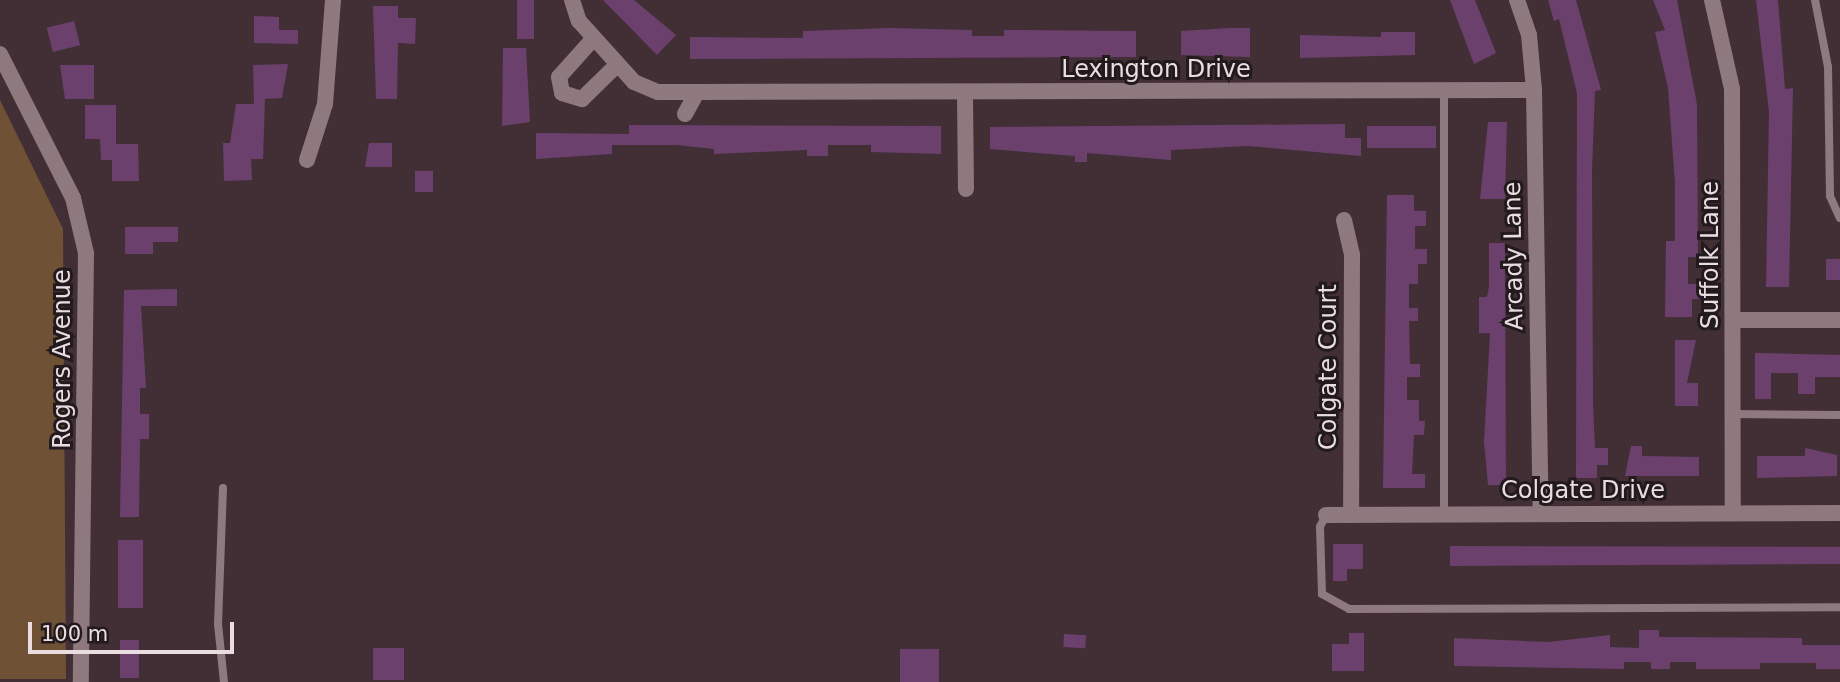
<!DOCTYPE html>
<html>
<head>
<meta charset="utf-8">
<style>
  body { margin:0 }
  #map { position:relative; width:1840px; height:682px; overflow:hidden; background:#412f35; font-family:"DejaVu Sans",sans-serif }
  div>[style] { position:absolute }
  .green>* { inset:0; background:#6f5136 }
  .building>* { inset:0; background:#6c406d; transform-origin:0 0 }
  .lane>* { height:8px; margin:-4px; padding:0 4px; transform-origin:4px; border-radius:4px; background:#8e797f }
  .street>* { height:16px; margin:-8px; padding:0 8px; transform-origin:8px; border-radius:8px; background:#8e797f }
  span { translate:-50% -50%; white-space:nowrap; text-align:center; line-height:1.15; -webkit-text-stroke:6px #221a1d; paint-order:stroke }
  .street-label { font-size:24px; color:#e9dde0 }
  .scale { position:absolute; left:28px; top:622px; width:206px; height:32px; box-sizing:border-box; border:4px solid #e9dde0; border-top:0; padding-left:9px; font-size:21px; line-height:24px; white-space:nowrap; color:#e9dde0; -webkit-text-stroke:5px #221a1d; paint-order:stroke }
</style>
</head>
<body>
<div id="map">
  <div class="green">
    <div style="clip-path:polygon(0 100px,63px 229px,66px 679px,0 679px)"></div>
  </div>
  <div class="building">
    <div style="left:517px;top:0;width:17px;height:39px"></div>
    <div style="clip-path:polygon(603px 0,634px 0,676px 35px,657px 55px)"></div>
    <div style="clip-path:polygon(1450px 0,1475px 0,1496px 53px,1474px 64px)"></div>
    <div style="clip-path:polygon(1548px 0,1576px 0,1601px 90px,1595px 91px,1592px 170px,1593px 403px,1595px 448px,1608px 448px,1608px 465px,1597px 465px,1597px 478px,1576px 478px,1577px 93px,1559px 19px,1554px 21px)"></div>
    <div style="clip-path:polygon(1653px 0,1677px 0,1697px 104px,1698px 257px,1688px 257px,1688px 284px,1699px 284px,1699px 299px,1692px 299px,1692px 317px,1665px 317px,1666px 241px,1675px 241px,1675px 183px,1668px 88px,1655px 32px,1665px 30px)"></div>
    <div style="clip-path:polygon(1756px 0,1778px 0,1785px 89px,1793px 88px,1789px 287px,1766px 287px,1769px 112px)"></div>
    <div style="clip-path:polygon(373px 6px,398px 6px,398px 18px,416px 18px,415px 44px,398px 43px,397px 99px,376px 99px)"></div>
    <div style="clip-path:polygon(254px 16px,279px 17px,279px 30px,298px 30px,298px 44px,254px 43px)"></div>
    <div style="left:74px;top:21px;width:25px;height:28px;rotate:76deg"></div>
    <div style="clip-path:polygon(889px 28px,972px 30px,972px 36px,1004px 36px,1004px 30px,1136px 31px,1136px 57px,690px 59px,690px 37px,803px 38px,803px 31px)"></div>
    <div style="clip-path:polygon(1230px 28px,1250px 28px,1250px 57px,1181px 55px,1181px 31px)"></div>
    <div style="clip-path:polygon(1381px 32px,1415px 32px,1415px 55px,1300px 58px,1300px 35px,1381px 37px)"></div>
    <div style="clip-path:polygon(503px 48px,526px 48px,530px 122px,502px 126px)"></div>
    <div style="clip-path:polygon(288px 64px,282px 98px,265px 99px,263px 159px,251px 159px,252px 180px,224px 181px,223px 143px,230px 143px,236px 104px,254px 104px,253px 65px)"></div>
    <div style="clip-path:polygon(60px 65px,94px 65px,94px 99px,65px 99px)"></div>
    <div style="clip-path:polygon(85px 105px,116px 105px,116px 144px,138px 144px,139px 181px,112px 181px,112px 160px,101px 160px,100px 139px,85px 139px)"></div>
    <div style="clip-path:polygon(1488px 122px,1507px 122px,1505px 199px,1480px 199px)"></div>
    <div style="clip-path:polygon(1345px 124px,1345px 138px,1361px 138px,1361px 156px,1248px 146px,1171px 150px,1171px 160px,1087px 153px,1087px 162px,1075px 162px,1075px 156px,990px 149px,990px 127px)"></div>
    <div style="clip-path:polygon(629px 125px,941px 126px,941px 154px,871px 152px,871px 145px,828px 145px,828px 156px,807px 156px,807px 150px,714px 154px,714px 149px,676px 145px,612px 145px,612px 154px,536px 159px,536px 133px,629px 134px)"></div>
    <div style="left:1436px;top:126px;width:22px;height:69px;rotate:90deg"></div>
    <div style="clip-path:polygon(369px 143px,392px 143px,392px 167px,365px 167px)"></div>
    <div style="left:415px;top:171px;width:18px;height:21px"></div>
    <div style="clip-path:polygon(1387px 195px,1414px 195px,1414px 211px,1426px 211px,1426px 226px,1415px 226px,1415px 249px,1427px 249px,1427px 264px,1418px 264px,1418px 284px,1409px 284px,1409px 308px,1418px 308px,1418px 321px,1409px 321px,1410px 364px,1420px 364px,1420px 377px,1407px 377px,1407px 400px,1419px 400px,1419px 421px,1425px 421px,1424px 435px,1414px 435px,1412px 474px,1425px 474px,1425px 488px,1383px 488px)"></div>
    <div style="clip-path:polygon(125px 227px,178px 227px,178px 242px,153px 242px,153px 254px,125px 254px)"></div>
    <div style="clip-path:polygon(1489px 243px,1505px 243px,1506px 485px,1488px 485px,1484px 442px,1490px 333px,1479px 333px,1479px 297px,1487px 297px,1489px 286px)"></div>
    <div style="left:1826px;top:259px;width:14px;height:21px"></div>
    <div style="clip-path:polygon(177px 289px,177px 306px,141px 306px,146px 388px,140px 388px,140px 414px,149px 414px,149px 439px,140px 439px,139px 517px,120px 517px,124px 290px)"></div>
    <div style="clip-path:polygon(1675px 340px,1696px 340px,1687px 383px,1698px 383px,1698px 406px,1675px 406px)"></div>
    <div style="clip-path:polygon(1755px 353px,1840px 355px,1840px 377px,1815px 377px,1815px 394px,1798px 394px,1798px 373px,1771px 373px,1771px 399px,1755px 399px)"></div>
    <div style="clip-path:polygon(1631px 446px,1642px 446px,1642px 456px,1699px 457px,1699px 476px,1625px 476px)"></div>
    <div style="clip-path:polygon(1805px 448px,1837px 455px,1837px 476px,1757px 478px,1757px 456px,1805px 456px)"></div>
    <div style="left:118px;top:540px;width:25px;height:68px"></div>
    <div style="clip-path:polygon(1333px 544px,1363px 544px,1363px 569px,1347px 569px,1347px 581px,1333px 581px)"></div>
    <div style="clip-path:polygon(1450px 546px,1840px 547px,1840px 564px,1450px 566px)"></div>
    <div style="clip-path:polygon(1639px 630px,1659px 630px,1659px 637px,1802px 638px,1802px 645px,1840px 645px,1840px 669px,1816px 669px,1816px 663px,1760px 663px,1760px 669px,1696px 669px,1696px 662px,1670px 662px,1670px 669px,1651px 669px,1651px 662px,1624px 662px,1624px 669px,1454px 666px,1454px 638px,1548px 642px,1610px 635px,1610px 647px,1639px 648px)"></div>
    <div style="clip-path:polygon(1349px 633px,1364px 633px,1364px 671px,1332px 671px,1332px 644px,1349px 644px)"></div>
    <div style="left:1064px;top:634px;width:22px;height:13px;rotate:3deg"></div>
    <div style="left:120px;top:640px;width:19px;height:38px"></div>
    <div style="left:373px;top:648px;width:31px;height:32px"></div>
    <div style="left:939px;top:649px;width:33px;height:39px;rotate:90deg"></div>
  </div>
  <div class="lane">
    <div style="left:1815px;top:0;width:68px;rotate:79deg"></div>
    <div style="left:1828px;top:67px;width:129px;rotate:89.1deg"></div>
    <div style="left:1830px;top:196px;width:24px;rotate:66deg"></div>
    <div style="left:1444px;top:91px;width:423px;rotate:90deg"></div>
    <div style="left:1733px;top:414px;width:107px;rotate:0.5deg"></div>
    <div style="left:223px;top:488px;width:136px;rotate:92.1deg"></div>
    <div style="left:218px;top:624px;width:58px;rotate:84.1deg"></div>
    <div style="left:1326px;top:515px;width:13px;rotate:117deg"></div>
    <div style="left:1320px;top:527px;width:67px;rotate:88.3deg"></div>
    <div style="left:1322px;top:594px;width:31px;rotate:29deg"></div>
    <div style="left:1349px;top:609px;width:491px;rotate:-0.2deg"></div>
  </div>
  <div class="street">
    <div style="left:572px;top:0;width:22px;rotate:72deg"></div>
    <div style="left:579px;top:21px;width:82px;rotate:48deg"></div>
    <div style="left:634px;top:82px;width:26px;rotate:23deg"></div>
    <div style="left:658px;top:92px;width:39px"></div>
    <div style="left:1517px;top:0;width:37px;rotate:71deg"></div>
    <div style="left:1529px;top:35px;width:55px;rotate:84.8deg"></div>
    <div style="left:1534px;top:90px;width:423px;rotate:89.1deg"></div>
    <div style="left:1712px;top:0;width:91px;rotate:77.3deg"></div>
    <div style="left:1732px;top:89px;width:424px;rotate:89.9deg"></div>
    <div style="left:593px;top:39px;width:51px;rotate:131.8deg"></div>
    <div style="left:559px;top:77px;width:16px;rotate:79deg"></div>
    <div style="left:562px;top:93px;width:21px;rotate:17deg"></div>
    <div style="left:582px;top:99px;width:49px;rotate:-44.2deg"></div>
    <div style="left:0;top:54px;width:161px;rotate:63.1deg"></div>
    <div style="left:73px;top:198px;width:57px;rotate:76.7deg"></div>
    <div style="left:86px;top:253px;width:429px;rotate:90.7deg"></div>
    <div style="left:965px;top:95px;width:94px;rotate:89.4deg"></div>
    <div style="left:685px;top:114px;width:25px;rotate:-61deg"></div>
    <div style="left:697px;top:92px;width:837px;rotate:-0.14deg"></div>
    <div style="left:307px;top:160px;width:59px;rotate:-72.2deg"></div>
    <div style="left:325px;top:104px;width:104px;rotate:-85.6deg"></div>
    <div style="left:1344px;top:220px;width:36px;rotate:77deg"></div>
    <div style="left:1352px;top:255px;width:260px;rotate:90.2deg"></div>
    <div style="left:1734px;top:320px;width:106px"></div>
    <div style="left:1326px;top:515px;width:514px;rotate:-0.22deg"></div>
  </div>
  <div class="street-label">
    <span style="left:1156px;top:70px">Lexington Drive</span>
    <span style="left:1711px;top:255px;rotate:-90deg">Suffolk Lane</span>
    <span style="left:1514px;top:256px;rotate:-91deg">Arcady Lane</span>
    <span style="left:63px;top:359px;rotate:-90deg">Rogers Avenue</span>
    <span style="left:1329px;top:367px;rotate:-90deg">Colgate Court</span>
    <span style="left:1583px;top:491px">Colgate Drive</span>
  </div>
  <div class="scale">100 m</div>
</div>
</body>
</html>
